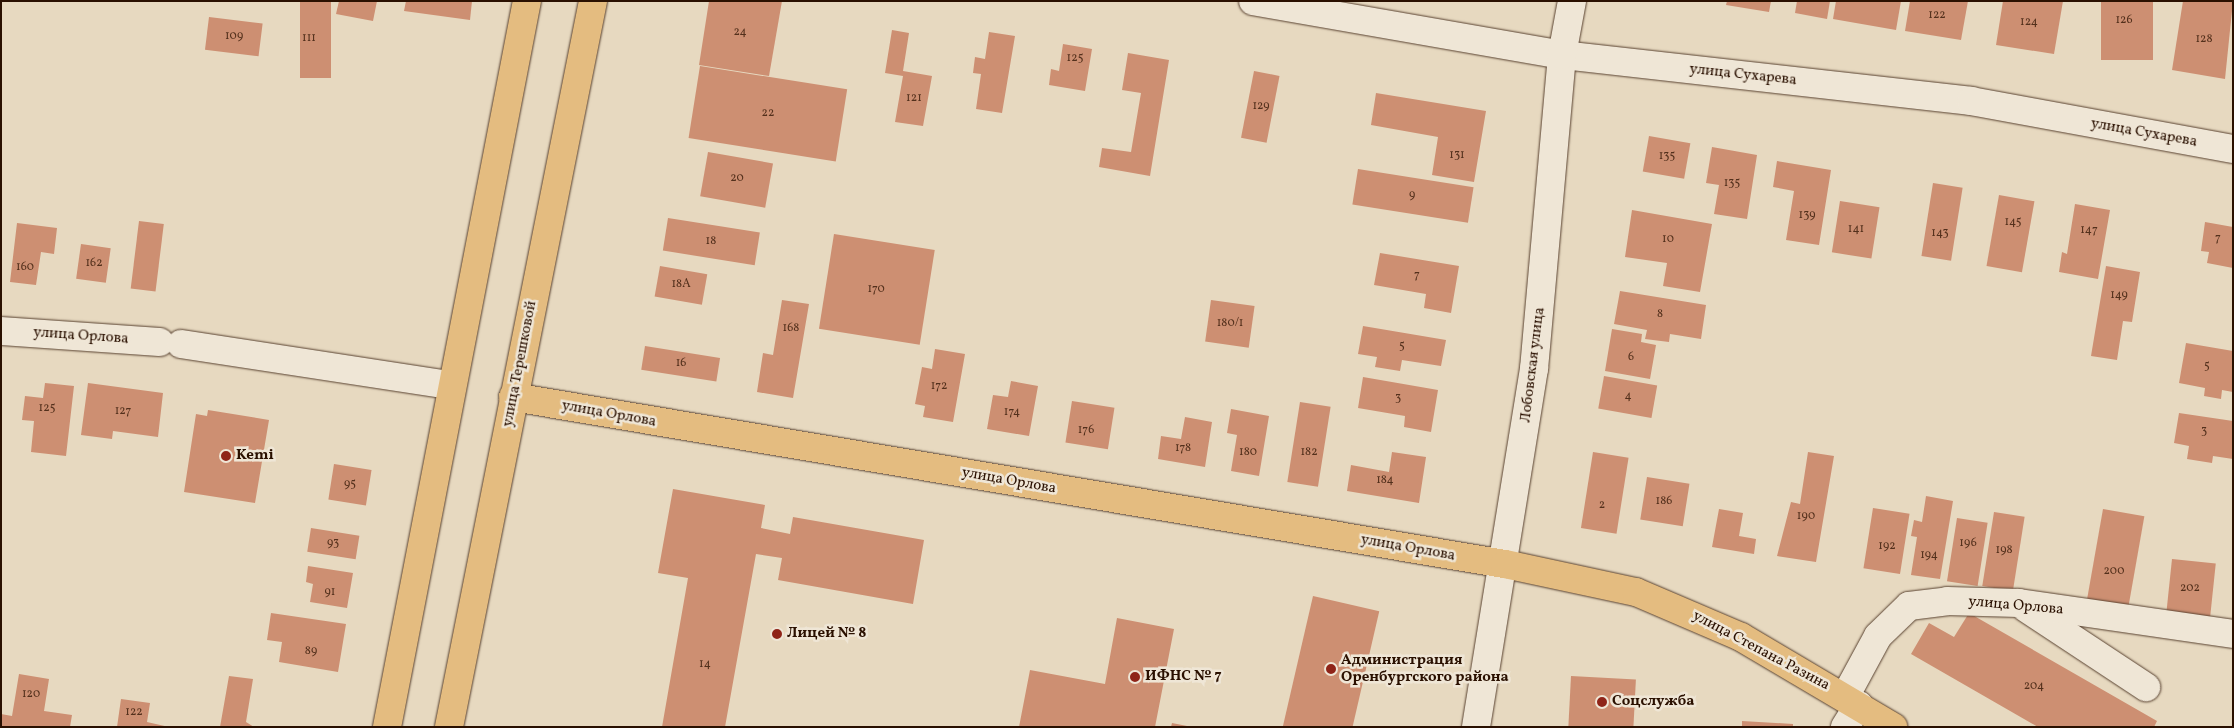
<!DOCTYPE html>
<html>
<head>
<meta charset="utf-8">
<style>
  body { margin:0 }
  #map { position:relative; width:2234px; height:728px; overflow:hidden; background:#e7d9c0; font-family:Vollkorn,serif }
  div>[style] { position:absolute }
  .building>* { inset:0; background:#cd8f72; transform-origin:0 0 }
  .roads { filter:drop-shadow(0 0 1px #594230) drop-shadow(0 0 1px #594230) }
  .minor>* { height:28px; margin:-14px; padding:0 14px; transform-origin:14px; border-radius:14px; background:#efe6d6 }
  .major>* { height:28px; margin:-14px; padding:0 14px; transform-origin:14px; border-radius:14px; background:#e4bc80 }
  .dots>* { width:14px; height:14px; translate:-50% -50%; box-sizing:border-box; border:2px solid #efe6d6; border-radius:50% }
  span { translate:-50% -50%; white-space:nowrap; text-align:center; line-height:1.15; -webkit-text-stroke:5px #efe6d6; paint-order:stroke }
  .number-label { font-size:12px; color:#53301c }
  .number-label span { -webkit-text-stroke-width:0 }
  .street-label { font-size:15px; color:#2a1000 }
  .poi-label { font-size:15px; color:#2a1000; font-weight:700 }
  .left { translate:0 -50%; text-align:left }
  .frame { position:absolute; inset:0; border:2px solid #2a1000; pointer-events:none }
</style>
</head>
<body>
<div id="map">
  <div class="building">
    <div style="left:300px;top:1px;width:31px;height:77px"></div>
    <div style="clip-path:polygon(339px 1px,377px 1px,373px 21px,336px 14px)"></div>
    <div style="clip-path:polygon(406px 1px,472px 1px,470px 20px,404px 11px)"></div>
    <div style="clip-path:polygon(709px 1px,782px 1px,769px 76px,699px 65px)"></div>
    <div style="clip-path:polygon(1727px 1px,1771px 1px,1769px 12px,1726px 5px)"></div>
    <div style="clip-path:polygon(1797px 1px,1830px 1px,1827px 19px,1795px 13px)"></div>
    <div style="clip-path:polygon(1836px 1px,1901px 1px,1896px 30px,1833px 19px)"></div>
    <div style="clip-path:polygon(1910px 1px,1968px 1px,1961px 40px,1905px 31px)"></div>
    <div style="clip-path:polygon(2003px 1px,2063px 1px,2054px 54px,1996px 45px)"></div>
    <div style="left:2101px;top:1px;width:52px;height:59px"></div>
    <div style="clip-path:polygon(2183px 1px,2233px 1px,2225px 79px,2172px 70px)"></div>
    <div style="left:209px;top:17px;width:54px;height:33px;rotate:7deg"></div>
    <div style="clip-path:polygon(892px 30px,909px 33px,903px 71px,932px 76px,923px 126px,895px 122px,903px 76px,885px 73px)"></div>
    <div style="clip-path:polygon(989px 32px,1015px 36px,1002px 113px,976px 109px,981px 74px,973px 73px,975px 57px,985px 59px)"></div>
    <div style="clip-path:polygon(1063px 44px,1092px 49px,1085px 91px,1049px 85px,1051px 69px,1059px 71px)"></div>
    <div style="clip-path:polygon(1128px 53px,1169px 60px,1150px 176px,1099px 167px,1102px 148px,1131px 152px,1141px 93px,1122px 90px)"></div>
    <div style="left:700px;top:66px;width:149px;height:73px;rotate:9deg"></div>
    <div style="left:1254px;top:71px;width:26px;height:68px;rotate:11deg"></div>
    <div style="clip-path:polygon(1376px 93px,1486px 111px,1474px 182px,1432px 175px,1438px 137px,1371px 125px)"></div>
    <div style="left:1649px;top:136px;width:42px;height:36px;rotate:10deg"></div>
    <div style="clip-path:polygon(1712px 147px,1757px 155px,1747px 219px,1714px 214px,1719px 185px,1706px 183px)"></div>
    <div style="left:708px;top:152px;width:66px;height:45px;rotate:10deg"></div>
    <div style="clip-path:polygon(1777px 161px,1831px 170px,1819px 245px,1786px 240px,1794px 191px,1773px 187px)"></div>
    <div style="left:1358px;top:169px;width:117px;height:36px;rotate:9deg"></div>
    <div style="left:1933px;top:183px;width:30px;height:74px;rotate:9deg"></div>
    <div style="left:1999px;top:195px;width:36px;height:72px;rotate:10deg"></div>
    <div style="left:1840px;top:201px;width:40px;height:52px;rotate:9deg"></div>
    <div style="clip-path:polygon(2075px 204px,2110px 210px,2098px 279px,2059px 272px,2062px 252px,2067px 254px)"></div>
    <div style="clip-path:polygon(1632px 210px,1712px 224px,1700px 292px,1663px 286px,1667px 263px,1625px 257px)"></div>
    <div style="left:668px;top:218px;width:93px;height:33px;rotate:9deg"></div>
    <div style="left:139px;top:221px;width:25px;height:68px;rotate:7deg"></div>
    <div style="clip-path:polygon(2205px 222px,2233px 227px,2233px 268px,2207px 263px,2209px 252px,2201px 251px)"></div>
    <div style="clip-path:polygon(17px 223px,57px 228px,54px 254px,41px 252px,36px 285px,10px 282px)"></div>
    <div style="left:834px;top:234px;width:102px;height:96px;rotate:9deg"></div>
    <div style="left:81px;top:244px;width:30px;height:35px;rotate:8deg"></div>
    <div style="clip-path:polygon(1380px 253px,1459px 266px,1451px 313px,1424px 308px,1426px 294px,1374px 285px)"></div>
    <div style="left:660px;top:266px;width:48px;height:31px;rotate:10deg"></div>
    <div style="clip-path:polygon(2106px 266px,2140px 272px,2132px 322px,2123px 321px,2117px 360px,2091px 356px)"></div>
    <div style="clip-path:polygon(1620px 291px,1706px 305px,1701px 339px,1670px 334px,1669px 342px,1645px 339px,1647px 330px,1614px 324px)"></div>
    <div style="clip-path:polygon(782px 300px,809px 304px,793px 398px,757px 392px,763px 353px,773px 355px)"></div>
    <div style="left:1211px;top:300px;width:44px;height:42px;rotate:8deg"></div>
    <div style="clip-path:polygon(1363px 326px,1446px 340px,1441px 366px,1402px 360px,1400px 371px,1375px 367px,1377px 357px,1358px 354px)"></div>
    <div style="clip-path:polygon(1612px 329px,1642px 334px,1641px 342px,1656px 345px,1650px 379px,1605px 371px)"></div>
    <div style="clip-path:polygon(2186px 343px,2233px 351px,2233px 392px,2222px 390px,2221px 399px,2204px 396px,2205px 388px,2179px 383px)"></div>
    <div style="left:645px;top:346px;width:76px;height:24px;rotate:9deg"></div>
    <div style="clip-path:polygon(935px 349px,965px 354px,953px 422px,923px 417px,925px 406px,915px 404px,922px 367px,932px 369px)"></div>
    <div style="left:1604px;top:376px;width:54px;height:33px;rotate:10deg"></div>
    <div style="clip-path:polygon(1363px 377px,1438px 390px,1431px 432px,1404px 427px,1405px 416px,1358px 408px)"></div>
    <div style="clip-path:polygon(1011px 381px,1038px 386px,1029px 436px,987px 429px,993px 395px,1008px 397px)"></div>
    <div style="clip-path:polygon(45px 383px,74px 386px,66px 456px,31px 452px,34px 421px,22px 420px,25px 396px,43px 398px)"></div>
    <div style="clip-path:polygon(88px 383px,163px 393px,158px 437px,113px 431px,112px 439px,81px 435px)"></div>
    <div style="left:1072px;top:401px;width:43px;height:42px;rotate:9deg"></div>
    <div style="left:1300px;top:402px;width:31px;height:81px;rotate:9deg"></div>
    <div style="clip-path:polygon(1231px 409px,1269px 416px,1259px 476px,1231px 471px,1237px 435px,1227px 433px)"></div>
    <div style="clip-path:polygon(208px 410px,269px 420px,255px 503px,184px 492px,196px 414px,207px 416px)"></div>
    <div style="clip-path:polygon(2179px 413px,2233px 421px,2233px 459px,2213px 456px,2212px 463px,2187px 459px,2189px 446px,2174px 443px)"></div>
    <div style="clip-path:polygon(1185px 417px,1212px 422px,1205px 467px,1158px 459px,1161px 436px,1181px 439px)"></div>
    <div style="clip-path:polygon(1392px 452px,1426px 457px,1419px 503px,1347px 491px,1351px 465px,1389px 472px)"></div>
    <div style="left:1593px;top:452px;width:36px;height:77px;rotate:9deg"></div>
    <div style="clip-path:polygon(1808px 452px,1834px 456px,1816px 562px,1777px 556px,1791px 502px,1800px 504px)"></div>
    <div style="left:334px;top:464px;width:38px;height:36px;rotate:9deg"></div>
    <div style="left:1647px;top:477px;width:43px;height:43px;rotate:9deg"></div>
    <div style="clip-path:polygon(673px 489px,765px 505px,761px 528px,790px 534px,793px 517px,924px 540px,913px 604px,778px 580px,782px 558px,756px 554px,725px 727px,662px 727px,688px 578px,658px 573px)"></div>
    <div style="clip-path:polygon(1926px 496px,1953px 501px,1940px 579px,1911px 575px,1917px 537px,1911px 536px,1914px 520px,1922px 522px)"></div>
    <div style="left:1873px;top:508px;width:37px;height:61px;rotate:9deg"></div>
    <div style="clip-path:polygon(1719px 509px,1743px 513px,1739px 536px,1756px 539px,1754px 554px,1712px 547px)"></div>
    <div style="left:2103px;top:509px;width:42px;height:91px;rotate:10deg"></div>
    <div style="left:1994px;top:512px;width:31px;height:75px;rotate:9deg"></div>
    <div style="left:1957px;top:518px;width:31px;height:64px;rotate:9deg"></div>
    <div style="left:311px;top:528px;width:49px;height:24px;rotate:9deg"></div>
    <div style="left:2172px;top:559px;width:44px;height:54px;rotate:6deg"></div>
    <div style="clip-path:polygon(308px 566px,353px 573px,347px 608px,310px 602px,313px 584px,306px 582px)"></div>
    <div style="left:1313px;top:596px;width:68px;height:134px;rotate:13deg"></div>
    <div style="clip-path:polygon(271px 613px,346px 624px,338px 672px,279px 662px,282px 642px,267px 640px)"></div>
    <div style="clip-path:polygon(1969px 613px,2157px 721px,2154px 727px,2038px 727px,1911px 654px,1929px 623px,1954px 637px)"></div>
    <div style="clip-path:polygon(1117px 618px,1174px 629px,1155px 727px,1019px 727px,1030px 670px,1105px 684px)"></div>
    <div style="clip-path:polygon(19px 674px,49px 679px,44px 711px,72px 715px,70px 727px,1px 727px,1px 714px,12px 716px)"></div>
    <div style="clip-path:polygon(229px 676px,253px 679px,246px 722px,254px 727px,220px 727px)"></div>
    <div style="left:1571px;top:676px;width:65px;height:51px;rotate:3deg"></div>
    <div style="clip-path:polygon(121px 699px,150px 703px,147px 722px,169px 727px,117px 727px)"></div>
    <div style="clip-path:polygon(1742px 721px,1793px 724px,1793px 727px,1742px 727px)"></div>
    <div style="clip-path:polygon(1172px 723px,1187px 726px,1187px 727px,1171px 727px)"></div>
  </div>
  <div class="roads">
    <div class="minor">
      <div style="left:1253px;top:1px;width:314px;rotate:9.9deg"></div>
      <div style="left:1562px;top:55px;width:412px;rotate:6.4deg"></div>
      <div style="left:1971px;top:101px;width:266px;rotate:10.4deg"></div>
      <div style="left:1px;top:331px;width:159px;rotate:4deg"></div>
      <div style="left:181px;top:344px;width:272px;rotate:8.7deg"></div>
      <div style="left:2026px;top:608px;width:144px;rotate:33.4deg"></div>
      <div style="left:1845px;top:697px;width:69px;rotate:-61.6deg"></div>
      <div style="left:1878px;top:636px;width:43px;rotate:-44.1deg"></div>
      <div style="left:1909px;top:606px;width:38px;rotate:-7deg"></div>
      <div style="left:1947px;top:601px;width:72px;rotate:1.6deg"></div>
      <div style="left:2019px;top:603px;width:216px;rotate:8.2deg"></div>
      <div style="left:1476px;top:727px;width:363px;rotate:-80.8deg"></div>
      <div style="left:1534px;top:369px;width:315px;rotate:-84.9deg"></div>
      <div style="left:1562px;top:55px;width:55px;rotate:-79.5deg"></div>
      <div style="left:1845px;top:727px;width:26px;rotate:-58deg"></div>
    </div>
    <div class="major">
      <div style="left:513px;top:397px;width:1006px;rotate:9.56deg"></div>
      <div style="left:1505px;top:564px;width:134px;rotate:12.1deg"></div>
      <div style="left:1636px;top:592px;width:114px;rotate:23.2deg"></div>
      <div style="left:1741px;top:637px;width:177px;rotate:30.6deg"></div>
      <div style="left:387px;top:727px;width:739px;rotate:-79.09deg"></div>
      <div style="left:449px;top:727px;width:740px;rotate:-78.78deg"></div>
    </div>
  </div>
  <div class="dots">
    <div style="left:226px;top:456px;background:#8f2418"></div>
    <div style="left:777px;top:634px;background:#8f2418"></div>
    <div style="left:1331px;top:669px;background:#8f2418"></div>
    <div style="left:1135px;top:677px;background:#8f2418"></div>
    <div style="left:1602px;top:702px;background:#8f2418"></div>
  </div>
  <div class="number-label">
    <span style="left:1937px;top:16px">122</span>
    <span style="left:2124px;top:21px">126</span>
    <span style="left:2029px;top:23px">124</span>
    <span style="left:740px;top:33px">24</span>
    <span style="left:234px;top:37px">109</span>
    <span style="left:309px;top:39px">111</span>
    <span style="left:2204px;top:40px">128</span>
    <span style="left:1075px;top:59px">125</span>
    <span style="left:914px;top:99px">121</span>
    <span style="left:1261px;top:107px">129</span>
    <span style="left:768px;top:114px">22</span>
    <span style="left:1457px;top:156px">131</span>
    <span style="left:1667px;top:157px">135</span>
    <span style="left:737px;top:179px">20</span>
    <span style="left:1732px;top:184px">135</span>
    <span style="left:1412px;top:196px">9</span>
    <span style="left:1807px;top:216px">139</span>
    <span style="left:2013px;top:223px">145</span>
    <span style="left:1856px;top:230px">141</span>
    <span style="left:2089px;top:231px">147</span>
    <span style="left:1940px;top:234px">143</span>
    <span style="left:2218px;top:239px">7</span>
    <span style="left:1668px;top:240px">10</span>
    <span style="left:711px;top:242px">18</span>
    <span style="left:94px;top:264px">162</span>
    <span style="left:25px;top:268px">160</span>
    <span style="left:1417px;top:276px">7</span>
    <span style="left:681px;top:285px">18А</span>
    <span style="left:876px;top:290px">170</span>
    <span style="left:2119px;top:296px">149</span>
    <span style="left:1660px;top:315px">8</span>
    <span style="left:1230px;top:324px">180/1</span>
    <span style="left:791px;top:329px">168</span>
    <span style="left:1402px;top:347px">5</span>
    <span style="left:1631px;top:358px">6</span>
    <span style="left:681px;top:364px">16</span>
    <span style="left:2207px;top:367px">5</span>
    <span style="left:939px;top:387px">172</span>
    <span style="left:1628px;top:397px">4</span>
    <span style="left:1398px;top:399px">3</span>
    <span style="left:47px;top:409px">125</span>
    <span style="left:123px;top:412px">127</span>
    <span style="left:1012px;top:413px">174</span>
    <span style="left:1086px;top:431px">176</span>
    <span style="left:2204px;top:432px">3</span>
    <span style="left:1183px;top:449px">178</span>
    <span style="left:1248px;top:453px">180</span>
    <span style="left:1309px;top:453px">182</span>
    <span style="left:1385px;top:481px">184</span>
    <span style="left:350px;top:485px">95</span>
    <span style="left:1664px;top:502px">186</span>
    <span style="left:1602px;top:506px">2</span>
    <span style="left:1806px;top:517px">190</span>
    <span style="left:333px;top:544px">93</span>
    <span style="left:1968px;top:544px">196</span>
    <span style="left:1887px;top:547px">192</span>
    <span style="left:2004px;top:551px">198</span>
    <span style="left:1929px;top:556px">194</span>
    <span style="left:2114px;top:572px">200</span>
    <span style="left:2190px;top:589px">202</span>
    <span style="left:330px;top:593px">91</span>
    <span style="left:311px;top:652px">89</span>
    <span style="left:705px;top:665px">14</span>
    <span style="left:2034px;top:687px">204</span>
    <span style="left:31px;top:695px">120</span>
    <span style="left:134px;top:713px">122</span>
  </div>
  <div class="street-label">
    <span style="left:1743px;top:75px;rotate:6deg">улица Сухарева</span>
    <span style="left:2144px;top:133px;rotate:10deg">улица Сухарева</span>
    <span style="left:81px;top:336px;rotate:4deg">улица Орлова</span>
    <span style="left:520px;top:364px;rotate:-79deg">улица Терешковой</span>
    <span style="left:1533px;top:365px;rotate:-83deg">Лобовская улица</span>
    <span style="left:609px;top:414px;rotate:10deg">улица Орлова</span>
    <span style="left:1009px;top:481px;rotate:10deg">улица Орлова</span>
    <span style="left:1408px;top:548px;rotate:10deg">улица Орлова</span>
    <span style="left:2016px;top:606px;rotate:5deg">улица Орлова</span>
    <span style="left:1761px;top:651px;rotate:28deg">улица Степана Разина</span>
  </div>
  <div class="poi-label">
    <span class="left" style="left:236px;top:456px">Kemi</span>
    <span class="left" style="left:787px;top:634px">Лицей № 8</span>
    <span class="left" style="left:1341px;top:669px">Администрация<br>Оренбургского района</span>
    <span class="left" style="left:1145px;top:677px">ИФНС № 7</span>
    <span class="left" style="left:1612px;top:702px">Соцслужба</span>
  </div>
  <div class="frame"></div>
</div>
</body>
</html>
